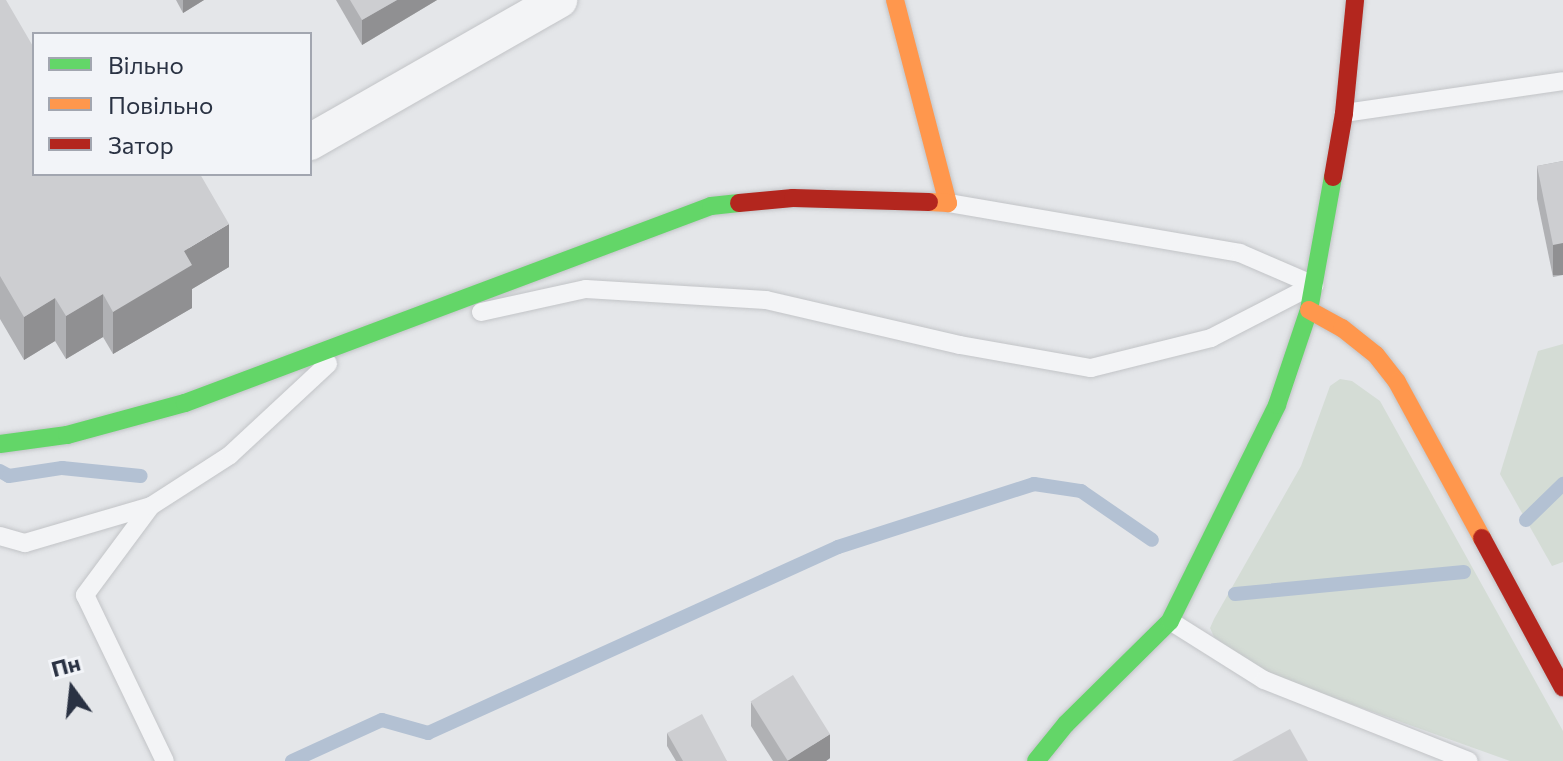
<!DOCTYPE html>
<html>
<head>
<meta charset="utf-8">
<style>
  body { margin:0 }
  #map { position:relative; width:1563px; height:761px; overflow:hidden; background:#e4e6e9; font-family:Commissioner,sans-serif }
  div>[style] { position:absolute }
  .green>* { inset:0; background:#d4dcd5 }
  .stream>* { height:14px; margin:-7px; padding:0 7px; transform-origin:7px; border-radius:7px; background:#b3c1d3 }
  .roads { filter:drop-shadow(0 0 2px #c2c4c7) drop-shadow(0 0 2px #c2c4c7) }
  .lane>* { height:18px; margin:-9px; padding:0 9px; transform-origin:9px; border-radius:9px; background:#f3f4f6 }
  .street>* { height:36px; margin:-18px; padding:0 18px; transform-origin:18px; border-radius:18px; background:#f3f4f6 }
  .fast>* { height:18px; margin:-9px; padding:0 9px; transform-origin:9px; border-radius:9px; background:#63d668 }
  .slow>* { height:18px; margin:-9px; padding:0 9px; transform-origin:9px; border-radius:9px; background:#ff974d }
  .jam>* { height:18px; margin:-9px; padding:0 9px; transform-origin:9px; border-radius:9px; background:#b3261e }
  .wall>* { inset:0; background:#b0b1b4 }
  .shaded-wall>* { inset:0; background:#909092; transform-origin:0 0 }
  .building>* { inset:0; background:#cdced1; transform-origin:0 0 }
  span { translate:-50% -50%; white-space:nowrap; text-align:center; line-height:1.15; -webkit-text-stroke:6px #f2f4f8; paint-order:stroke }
  .legend { position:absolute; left:32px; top:32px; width:280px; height:144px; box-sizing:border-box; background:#f2f4f8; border:2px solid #a2a6b0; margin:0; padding:10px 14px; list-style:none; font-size:24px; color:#2a3243 }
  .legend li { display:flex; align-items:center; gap:16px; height:40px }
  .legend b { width:40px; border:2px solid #a2a6b0 }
  .north { position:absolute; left:32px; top:649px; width:80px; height:80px; -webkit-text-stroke:6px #f2f4f8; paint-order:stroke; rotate:345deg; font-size:22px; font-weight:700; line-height:32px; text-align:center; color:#2a3243 }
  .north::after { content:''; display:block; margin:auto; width:28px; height:36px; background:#2a3243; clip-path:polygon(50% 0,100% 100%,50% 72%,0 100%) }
</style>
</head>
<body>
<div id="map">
  <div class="green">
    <div style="clip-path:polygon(1563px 344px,1563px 562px,1552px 566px,1500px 474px,1538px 351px)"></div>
    <div style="clip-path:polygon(1340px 379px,1352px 381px,1380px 401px,1563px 731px,1563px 761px,1510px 761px,1267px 674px,1214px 637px,1210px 628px,1214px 619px,1301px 466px,1330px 386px)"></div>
  </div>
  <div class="stream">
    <div style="left:0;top:471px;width:10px;rotate:29deg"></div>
    <div style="left:9px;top:476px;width:54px;rotate:-8.6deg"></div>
    <div style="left:62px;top:468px;width:79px;rotate:5.8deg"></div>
    <div style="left:1526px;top:520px;width:52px;rotate:-44.2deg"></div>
    <div style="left:1235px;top:594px;width:230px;rotate:-5.5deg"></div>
    <div style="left:292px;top:761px;width:99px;rotate:-24.5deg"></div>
    <div style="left:382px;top:720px;width:48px;rotate:15.8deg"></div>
    <div style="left:428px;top:733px;width:450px;rotate:-24.4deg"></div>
    <div style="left:838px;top:547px;width:206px;rotate:-17.8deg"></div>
    <div style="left:1034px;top:484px;width:48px;rotate:8.5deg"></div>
    <div style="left:1081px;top:491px;width:86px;rotate:34.6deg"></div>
  </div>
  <div class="roads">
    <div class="lane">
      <div style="left:1344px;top:113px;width:221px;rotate:-8.3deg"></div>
      <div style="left:948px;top:203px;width:296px;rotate:9.7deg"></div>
      <div style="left:1240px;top:253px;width:81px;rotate:23.4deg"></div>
      <div style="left:481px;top:312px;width:107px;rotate:-12.4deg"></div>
      <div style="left:586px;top:289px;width:180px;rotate:3.5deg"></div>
      <div style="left:766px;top:300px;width:199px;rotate:13.1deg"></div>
      <div style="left:960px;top:345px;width:133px;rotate:10deg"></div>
      <div style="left:1091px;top:368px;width:124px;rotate:-14deg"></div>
      <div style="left:1211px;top:338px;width:111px;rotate:-27.3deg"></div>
      <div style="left:151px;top:506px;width:111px;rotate:126.6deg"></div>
      <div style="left:85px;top:595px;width:184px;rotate:64.3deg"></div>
      <div style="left:0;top:536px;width:26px;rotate:16deg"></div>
      <div style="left:25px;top:543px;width:131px;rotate:-16.4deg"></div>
      <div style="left:151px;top:506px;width:94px;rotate:-32.8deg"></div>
      <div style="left:230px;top:455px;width:134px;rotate:-42.9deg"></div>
      <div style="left:1170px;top:621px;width:111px;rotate:32.1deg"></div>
      <div style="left:1264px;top:680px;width:220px;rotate:21.6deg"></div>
    </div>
    <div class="street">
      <div style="left:310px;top:142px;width:287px;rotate:-29.7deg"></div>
    </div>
    <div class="fast">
      <div style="left:0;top:444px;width:68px;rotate:-7.7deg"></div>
      <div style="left:67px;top:435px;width:122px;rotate:-15.2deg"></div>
      <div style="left:185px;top:403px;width:562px;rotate:-20.53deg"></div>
      <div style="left:711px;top:206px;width:28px;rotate:-6deg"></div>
      <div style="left:1036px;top:761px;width:48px;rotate:-51deg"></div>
      <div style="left:1066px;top:724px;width:146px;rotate:-44.7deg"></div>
      <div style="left:1170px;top:621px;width:241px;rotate:-63.6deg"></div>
      <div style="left:1277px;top:405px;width:100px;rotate:-71.4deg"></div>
      <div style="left:1309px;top:310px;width:135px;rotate:-79.8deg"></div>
    </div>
    <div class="slow">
      <div style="left:895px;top:0;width:210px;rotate:75.4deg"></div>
      <div style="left:948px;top:203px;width:19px;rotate:-177deg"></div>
      <div style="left:1309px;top:310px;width:38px;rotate:29deg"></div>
      <div style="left:1342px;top:328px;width:43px;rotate:38.5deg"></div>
      <div style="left:1376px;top:355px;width:34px;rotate:52deg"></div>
      <div style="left:1397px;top:382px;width:178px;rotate:61.4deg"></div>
    </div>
    <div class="jam">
      <div style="left:1333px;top:177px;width:65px;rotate:-80.2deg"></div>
      <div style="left:1344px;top:113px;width:114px;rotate:-84.4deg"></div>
      <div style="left:739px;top:203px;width:54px;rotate:-5.3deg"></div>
      <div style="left:793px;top:198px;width:136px;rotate:1.7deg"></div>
      <div style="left:1482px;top:538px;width:170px;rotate:61.6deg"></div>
    </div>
  </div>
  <div class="wall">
    <div style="clip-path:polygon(0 0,34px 174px,229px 267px,192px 289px,192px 308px,113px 354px,103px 337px,66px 359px,55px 341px,24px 360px,0 319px)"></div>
    <div style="clip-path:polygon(176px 0,204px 0,183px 13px)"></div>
    <div style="clip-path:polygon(336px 0,437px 0,362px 45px)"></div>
    <div style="clip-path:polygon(1563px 161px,1563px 275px,1553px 277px,1537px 199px,1537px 166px)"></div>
    <div style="clip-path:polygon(751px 702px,830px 758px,826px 761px,773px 761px,751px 726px)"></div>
    <div style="clip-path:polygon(667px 733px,727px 761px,676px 761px,667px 746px)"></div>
  </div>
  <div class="shaded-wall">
    <div style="clip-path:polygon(183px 0,204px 0,183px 13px)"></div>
    <div style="clip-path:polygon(397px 0,437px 0,362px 45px,362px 20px)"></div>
    <div style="clip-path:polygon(229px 224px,229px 267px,192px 289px,192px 308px,113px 354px,113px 312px,184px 251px)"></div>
    <div style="left:1563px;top:243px;width:32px;height:10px;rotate:90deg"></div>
    <div style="clip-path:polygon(103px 294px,103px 337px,66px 359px,66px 316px)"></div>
    <div style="clip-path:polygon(55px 298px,55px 341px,24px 360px,24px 317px)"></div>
    <div style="clip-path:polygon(830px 734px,830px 758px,826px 761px,787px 761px)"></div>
  </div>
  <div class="building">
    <div style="clip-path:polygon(0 0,6px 0,34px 48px,34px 174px,200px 174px,229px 224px,184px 251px,192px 265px,113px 312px,103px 294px,66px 316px,55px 298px,24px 317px,0 276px)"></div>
    <div style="clip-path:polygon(350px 0,397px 0,362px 20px)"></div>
    <div style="clip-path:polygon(1563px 161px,1563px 243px,1553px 245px,1537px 166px)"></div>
    <div style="left:793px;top:675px;width:70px;height:50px;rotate:58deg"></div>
    <div style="clip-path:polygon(702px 714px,727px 761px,683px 761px,667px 733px)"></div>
    <div style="clip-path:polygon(1290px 729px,1308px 761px,1232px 761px)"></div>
  </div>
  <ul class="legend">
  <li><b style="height:10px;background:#63d668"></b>Вільно</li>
  <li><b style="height:10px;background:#ff974d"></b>Повільно</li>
  <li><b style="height:10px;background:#b3261e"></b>Затор</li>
  </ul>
  <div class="north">Пн</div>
</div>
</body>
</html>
